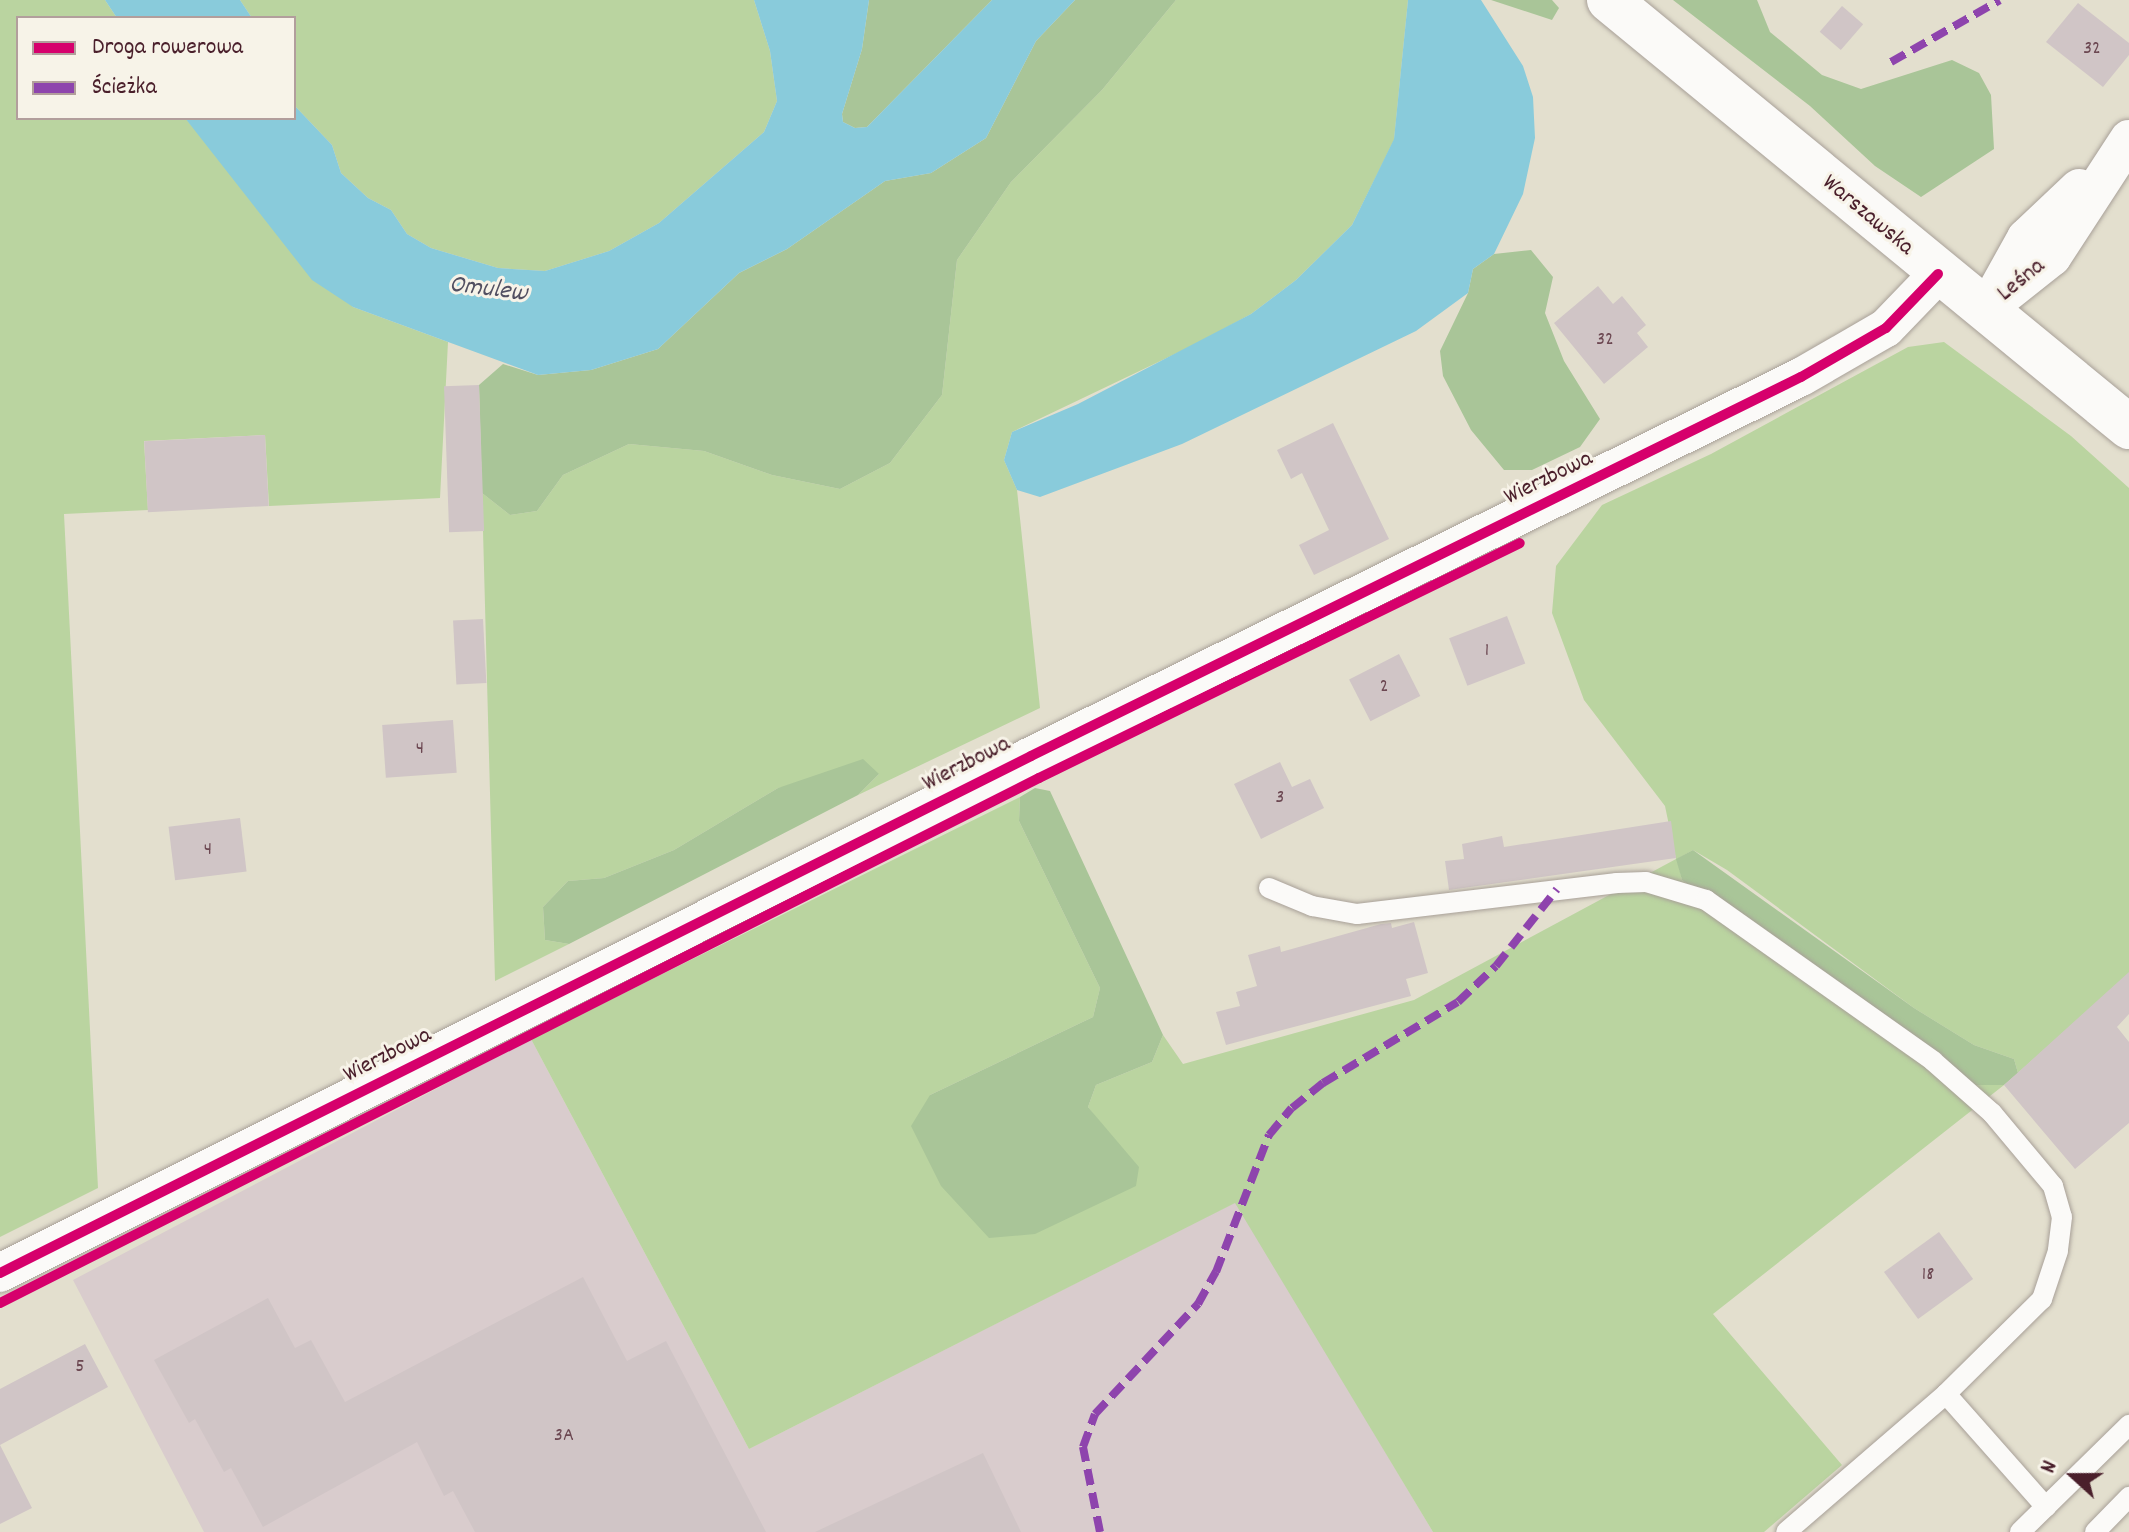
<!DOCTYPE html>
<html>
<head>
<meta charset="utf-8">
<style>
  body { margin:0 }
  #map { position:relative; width:2129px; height:1532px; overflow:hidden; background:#e3dfce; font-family:Dekko,sans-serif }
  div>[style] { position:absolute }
  .industrial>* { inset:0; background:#d9cccd }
  .green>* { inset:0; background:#bad4a0 }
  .forest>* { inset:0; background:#a9c598 }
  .water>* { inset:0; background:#89cbdb }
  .building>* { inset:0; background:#d0c5c6; transform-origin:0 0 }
  .roads { filter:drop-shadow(0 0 2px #a8a098) drop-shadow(0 0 2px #a8a098) }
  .service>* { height:20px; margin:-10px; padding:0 10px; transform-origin:10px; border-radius:10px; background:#fbfaf8 }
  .minor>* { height:38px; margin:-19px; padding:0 19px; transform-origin:19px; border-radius:19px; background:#fbfaf8 }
  .primary>* { height:44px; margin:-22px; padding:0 22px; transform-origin:22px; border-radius:22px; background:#fbfaf8 }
  .quiet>* { height:8px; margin-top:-4px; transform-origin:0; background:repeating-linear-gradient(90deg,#8e44ad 0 16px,transparent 0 24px) }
  .cycleway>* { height:10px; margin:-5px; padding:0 5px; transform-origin:5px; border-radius:5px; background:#d6006c }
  span { translate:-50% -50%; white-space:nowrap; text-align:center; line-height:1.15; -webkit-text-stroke:6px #f7f3e8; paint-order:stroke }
  .number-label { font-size:20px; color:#6c4852 }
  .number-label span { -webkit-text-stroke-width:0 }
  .street-label { font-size:24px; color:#4a1f2b }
  .water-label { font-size:26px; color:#525062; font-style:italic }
  .legend { position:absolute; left:16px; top:16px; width:280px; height:104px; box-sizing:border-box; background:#f7f3e8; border:2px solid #b29e9c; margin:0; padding:10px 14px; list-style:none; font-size:24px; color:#4a1f2b }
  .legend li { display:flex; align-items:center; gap:16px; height:40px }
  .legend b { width:40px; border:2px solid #b29e9c }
  .north { position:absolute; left:2033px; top:1436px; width:80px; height:80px; -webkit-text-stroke:6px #f7f3e8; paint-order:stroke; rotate:291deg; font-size:22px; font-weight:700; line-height:32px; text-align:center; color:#4a1f2b }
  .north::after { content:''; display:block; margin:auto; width:28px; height:36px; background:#4a1f2b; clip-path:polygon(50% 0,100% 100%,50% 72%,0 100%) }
</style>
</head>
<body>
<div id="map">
  <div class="industrial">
    <div style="clip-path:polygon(531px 1039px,749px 1449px,1236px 1202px,1433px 1532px,204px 1532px,73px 1280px)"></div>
  </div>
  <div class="green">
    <div style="clip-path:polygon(0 0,105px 0,117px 18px,18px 18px,18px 118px,185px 118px,353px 307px,448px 342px,440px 498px,269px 506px,265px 435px,144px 441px,148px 510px,64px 514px,98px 1188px,0 1237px)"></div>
    <div style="clip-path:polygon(240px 0,754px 0,770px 51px,777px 101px,764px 132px,659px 223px,609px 251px,545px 271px,498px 268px,431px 248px,407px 234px,391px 210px,368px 198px,341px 173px,332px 145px,294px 105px,294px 18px,252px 18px)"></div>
    <div style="clip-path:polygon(1176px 0,1408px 0,1394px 140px,1352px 225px,1296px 280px,1251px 314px,1196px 344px,1012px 432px,1004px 460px,1017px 490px,1040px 708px,858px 795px,879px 774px,778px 788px,674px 850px,604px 878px,568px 881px,543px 907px,545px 940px,569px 944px,495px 981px,482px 493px,510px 515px,537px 511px,563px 475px,629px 444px,704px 451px,772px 475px,840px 489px,890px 463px,942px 395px,957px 260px,1011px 182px,1102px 90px)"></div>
    <div style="clip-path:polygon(1944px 342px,2071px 436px,2129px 488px,2129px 973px,2018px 1073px,2014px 1059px,1974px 1045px,1914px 1008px,1727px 870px,1693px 850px,1677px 859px,1682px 880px,1960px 1085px,2004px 1085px,1713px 1314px,1842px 1465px,1764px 1532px,1433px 1532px,1235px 1203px,749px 1449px,531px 1039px,1020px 797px,1019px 821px,1100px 988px,1093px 1017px,930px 1095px,1111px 1137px,1088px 1107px,1096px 1085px,1152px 1062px,1163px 1035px,1183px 1064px,1414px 1000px,1676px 859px,1665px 806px,1584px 700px,1552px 613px,1556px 566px,1602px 505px,1711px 454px,1908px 347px)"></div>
  </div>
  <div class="forest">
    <div style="clip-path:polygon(869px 0,992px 0,867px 127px,855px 128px,843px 122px,842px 114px,862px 49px)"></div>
    <div style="clip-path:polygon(1075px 0,1176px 0,1102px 90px,1011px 182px,957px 260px,942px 395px,890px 463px,840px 489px,772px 475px,704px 451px,629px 444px,563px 475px,537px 511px,510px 515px,482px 493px,479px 385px,503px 364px,538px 375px,591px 370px,658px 349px,739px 273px,787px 249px,885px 181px,931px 173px,986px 138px,1036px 41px)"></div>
    <div style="clip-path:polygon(1491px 0,1552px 0,1559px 8px,1552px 20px)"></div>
    <div style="clip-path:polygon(1673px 0,1757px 0,1770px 32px,1822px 75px,1861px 89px,1952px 60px,1979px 73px,1991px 95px,1994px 149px,1921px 197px,1875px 166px,1810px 106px)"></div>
    <div style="clip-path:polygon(1531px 250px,1553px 277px,1545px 313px,1564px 361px,1600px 419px,1580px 447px,1532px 470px,1504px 470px,1471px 430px,1443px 376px,1440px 351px,1468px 293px,1473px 269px,1494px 254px)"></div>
    <div style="clip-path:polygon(863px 759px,879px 774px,858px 795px,569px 944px,545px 940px,543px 907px,568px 881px,604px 878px,674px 850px,778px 788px)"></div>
    <div style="clip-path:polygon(1035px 788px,1050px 791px,1163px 1035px,1152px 1062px,1096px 1085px,1088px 1107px,1139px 1167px,1136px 1186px,1035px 1234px,989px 1238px,941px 1186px,911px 1126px,930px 1095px,1093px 1017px,1100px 988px,1019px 821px,1020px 797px)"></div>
    <div style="clip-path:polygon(1693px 850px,1914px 1008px,1974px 1045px,2014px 1059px,2018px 1073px,2004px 1085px,1960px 1085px,1682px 880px,1676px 859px)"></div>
  </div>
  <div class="water">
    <div style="clip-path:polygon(105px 0,240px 0,252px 18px,117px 18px)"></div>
    <div style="clip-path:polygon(754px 0,869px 0,862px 49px,842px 114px,843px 122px,855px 128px,867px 127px,992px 0,1075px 0,1036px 41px,986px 138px,931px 173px,885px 181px,787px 249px,739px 273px,658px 349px,591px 370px,538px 375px,353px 307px,312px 280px,185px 118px,294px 118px,294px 105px,332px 145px,341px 173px,368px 198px,391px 210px,407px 234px,431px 248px,498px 268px,545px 271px,609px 251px,659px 223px,764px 132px,777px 101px,770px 51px)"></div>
    <div style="clip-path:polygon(1408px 0,1481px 0,1523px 66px,1533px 97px,1535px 138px,1523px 194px,1494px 254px,1473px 269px,1468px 293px,1416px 331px,1182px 444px,1040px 497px,1017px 490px,1004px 460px,1012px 432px,1078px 404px,1251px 314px,1296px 280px,1352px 225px,1394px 139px)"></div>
  </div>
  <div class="building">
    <div style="clip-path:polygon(2078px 3px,2129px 43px,2129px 55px,2103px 87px,2046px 42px)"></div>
    <div style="left:1842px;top:6px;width:28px;height:34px;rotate:41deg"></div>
    <div style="clip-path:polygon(1598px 286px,1613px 304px,1622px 296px,1646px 325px,1637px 333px,1648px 347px,1604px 384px,1554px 323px)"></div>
    <div style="left:479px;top:385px;width:146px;height:35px;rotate:88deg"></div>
    <div style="clip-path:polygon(1333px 423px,1389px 539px,1314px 575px,1299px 545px,1329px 530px,1302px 473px,1291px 479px,1277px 450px)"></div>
    <div style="left:265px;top:435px;width:71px;height:121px;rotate:87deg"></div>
    <div style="left:1507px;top:616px;width:51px;height:62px;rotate:69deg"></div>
    <div style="left:483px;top:619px;width:64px;height:30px;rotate:87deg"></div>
    <div style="left:1399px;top:654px;width:47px;height:56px;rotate:63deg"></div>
    <div style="left:453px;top:720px;width:53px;height:71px;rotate:86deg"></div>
    <div style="clip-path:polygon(1280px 762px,1292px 787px,1310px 779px,1324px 808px,1261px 839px,1234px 784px)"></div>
    <div style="left:240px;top:818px;width:54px;height:72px;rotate:83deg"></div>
    <div style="clip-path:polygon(1671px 821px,1676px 858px,1449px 890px,1445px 861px,1464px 859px,1462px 844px,1502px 836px,1504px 847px)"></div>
    <div style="clip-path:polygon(1414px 922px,1428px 973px,1406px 979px,1411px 996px,1226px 1045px,1216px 1012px,1240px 1006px,1236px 992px,1257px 986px,1248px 955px,1280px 946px,1281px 952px,1381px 924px,1391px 923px,1392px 928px)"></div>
    <div style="clip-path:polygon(2129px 972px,2129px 1014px,2117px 1027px,2129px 1042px,2129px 1123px,2075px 1169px,2004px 1085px)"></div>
    <div style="left:1939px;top:1232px;width:58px;height:68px;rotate:54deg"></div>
    <div style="clip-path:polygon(583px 1277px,627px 1361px,666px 1341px,766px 1532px,475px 1532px,453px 1491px,444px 1496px,417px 1442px,263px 1527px,231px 1468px,224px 1472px,195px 1419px,189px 1423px,154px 1360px,268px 1298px,295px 1348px,311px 1340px,345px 1402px)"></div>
    <div style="clip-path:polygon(85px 1344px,108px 1387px,0 1445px,32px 1508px,0 1524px,0 1389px)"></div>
    <div style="clip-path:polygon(983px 1453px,1021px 1532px,815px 1532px)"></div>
  </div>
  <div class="roads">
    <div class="service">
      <div style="left:1269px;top:888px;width:47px;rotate:22.7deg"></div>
      <div style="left:1312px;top:906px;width:46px;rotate:10.1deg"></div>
      <div style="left:1357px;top:914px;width:262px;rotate:-6.8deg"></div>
      <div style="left:1617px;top:883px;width:29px;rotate:-2deg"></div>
      <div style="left:1646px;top:882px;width:63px;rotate:16.7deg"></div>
      <div style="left:1706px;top:900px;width:278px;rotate:35.3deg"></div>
      <div style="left:1933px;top:1061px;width:79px;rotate:41.4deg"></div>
      <div style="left:1992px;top:1113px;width:95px;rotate:50.1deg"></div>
      <div style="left:2053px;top:1186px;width:32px;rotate:74deg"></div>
      <div style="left:2062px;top:1217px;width:34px;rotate:97deg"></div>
      <div style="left:2058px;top:1251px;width:51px;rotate:108.4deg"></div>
      <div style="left:2042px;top:1299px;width:135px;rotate:135.3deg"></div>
      <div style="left:1946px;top:1394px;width:211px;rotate:139.2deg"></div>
      <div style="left:1946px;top:1394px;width:151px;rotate:48.5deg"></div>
      <div style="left:2020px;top:1532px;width:153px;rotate:-44.5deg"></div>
      <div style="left:2095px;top:1532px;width:49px;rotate:-45.8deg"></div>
    </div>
    <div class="minor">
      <div style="left:1996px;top:292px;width:62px;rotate:-60.9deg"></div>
      <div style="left:2026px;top:238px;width:73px;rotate:-43.3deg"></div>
      <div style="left:1984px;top:311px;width:87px;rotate:-38.5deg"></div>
      <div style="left:2052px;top:257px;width:141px;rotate:-56.9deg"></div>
      <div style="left:0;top:1273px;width:1153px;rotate:-26.63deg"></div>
      <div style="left:1031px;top:756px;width:858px;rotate:-26.21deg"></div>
      <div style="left:1801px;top:377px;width:98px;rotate:-30deg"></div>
      <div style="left:1886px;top:328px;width:75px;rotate:-46.1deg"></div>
    </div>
    <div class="primary">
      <div style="left:1609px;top:0;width:673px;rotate:39.39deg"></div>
    </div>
  </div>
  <div class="quiet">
    <div style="left:1891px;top:62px;width:125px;rotate:-29.6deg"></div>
    <div style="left:1100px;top:1532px;width:87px;rotate:-101.3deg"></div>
    <div style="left:1083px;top:1447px;width:35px;rotate:-70deg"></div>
    <div style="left:1095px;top:1414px;width:151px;rotate:-46.9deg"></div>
    <div style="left:1198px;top:1304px;width:37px;rotate:-61deg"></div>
    <div style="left:1216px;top:1272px;width:147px;rotate:-68.9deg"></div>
    <div style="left:1269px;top:1135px;width:35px;rotate:-50deg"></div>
    <div style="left:1292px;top:1108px;width:40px;rotate:-39deg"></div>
    <div style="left:1323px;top:1083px;width:157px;rotate:-31deg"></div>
    <div style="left:1458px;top:1002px;width:52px;rotate:-43.5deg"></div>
    <div style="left:1496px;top:966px;width:98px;rotate:-51.6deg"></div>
  </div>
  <div class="cycleway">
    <div style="left:0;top:1273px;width:1153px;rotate:-26.63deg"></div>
    <div style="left:1031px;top:756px;width:858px;rotate:-26.21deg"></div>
    <div style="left:1801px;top:377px;width:98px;rotate:-30deg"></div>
    <div style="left:1886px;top:328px;width:75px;rotate:-46.1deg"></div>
    <div style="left:0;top:1303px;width:1164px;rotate:-26.81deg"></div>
    <div style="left:1039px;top:778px;width:535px;rotate:-26.04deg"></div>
  </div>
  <div class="number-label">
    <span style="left:2092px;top:49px">32</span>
    <span style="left:1605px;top:340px">32</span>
    <span style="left:1487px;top:651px">1</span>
    <span style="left:1384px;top:687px">2</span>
    <span style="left:420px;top:749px">4</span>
    <span style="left:1280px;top:798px">3</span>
    <span style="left:208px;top:850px">4</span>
    <span style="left:1928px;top:1275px">18</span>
    <span style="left:80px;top:1367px">5</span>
    <span style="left:564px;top:1436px">3A</span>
  </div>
  <div class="street-label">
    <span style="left:1867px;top:216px;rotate:40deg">Warszawska</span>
    <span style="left:2022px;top:281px;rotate:-39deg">Leśna</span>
    <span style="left:1549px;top:479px;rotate:-26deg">Wierzbowa</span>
    <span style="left:967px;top:765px;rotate:-27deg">Wierzbowa</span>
    <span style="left:388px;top:1056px;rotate:-27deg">Wierzbowa</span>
  </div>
  <div class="water-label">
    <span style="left:488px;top:290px;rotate:7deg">Omulew</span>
  </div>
  <ul class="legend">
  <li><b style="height:10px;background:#d6006c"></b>Droga rowerowa</li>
  <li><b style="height:10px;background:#8e44ad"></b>Ścieżka</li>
  </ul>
  <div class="north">N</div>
</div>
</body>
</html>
